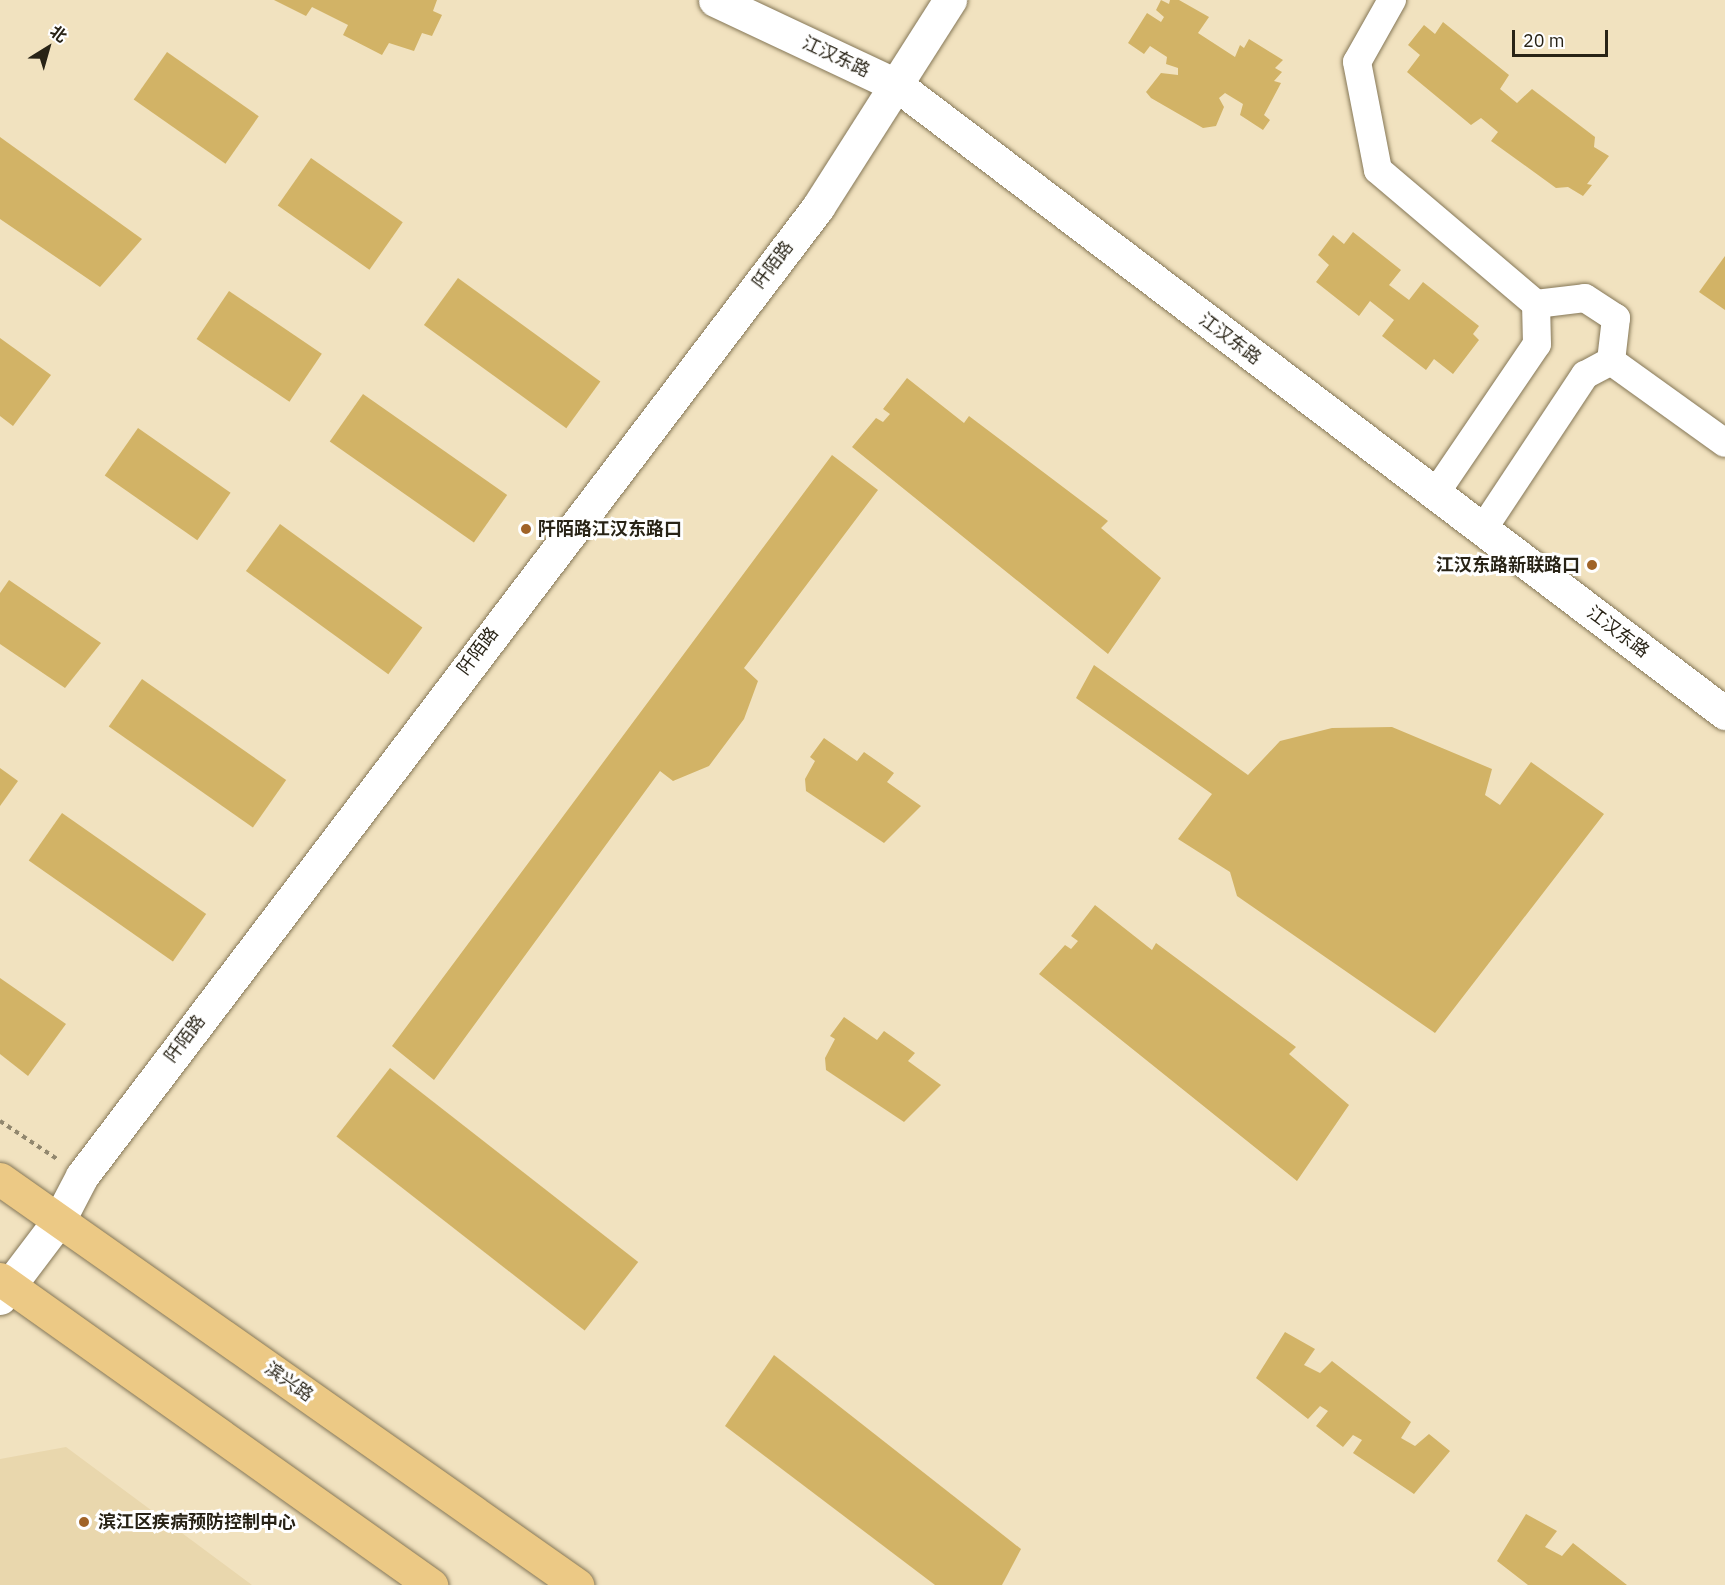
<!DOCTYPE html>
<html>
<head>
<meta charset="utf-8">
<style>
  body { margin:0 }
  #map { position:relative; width:1725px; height:1585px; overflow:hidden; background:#f1e2bf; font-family:"IBM Plex Sans","Noto Sans SC",sans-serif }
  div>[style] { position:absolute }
  .built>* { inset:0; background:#e9d7ad }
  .building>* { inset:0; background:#d2b366; transform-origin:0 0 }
  .path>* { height:4px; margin-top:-2px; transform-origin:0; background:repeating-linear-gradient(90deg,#91876e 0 4.5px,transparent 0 9px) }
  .roads { filter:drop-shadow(0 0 2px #857757) drop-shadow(0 0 2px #857757) }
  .minor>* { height:28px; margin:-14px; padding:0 14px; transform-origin:14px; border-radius:14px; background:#fff }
  .tertiary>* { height:33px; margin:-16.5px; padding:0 16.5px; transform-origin:16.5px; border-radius:16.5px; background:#fff }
  .primary>* { height:33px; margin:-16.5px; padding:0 16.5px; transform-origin:16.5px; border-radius:16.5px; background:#ecc985 }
  .dots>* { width:16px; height:16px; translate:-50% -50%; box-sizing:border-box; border:3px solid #fff; border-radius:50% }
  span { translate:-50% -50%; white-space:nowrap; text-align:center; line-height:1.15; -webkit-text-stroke:6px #fff; paint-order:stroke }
  .street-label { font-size:18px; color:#282316 }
  .poi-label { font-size:18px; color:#282316; font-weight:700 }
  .left { translate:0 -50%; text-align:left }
  .right { translate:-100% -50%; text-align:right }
  .north { position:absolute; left:18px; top:18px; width:60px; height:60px; -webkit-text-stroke:4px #fff; paint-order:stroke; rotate:37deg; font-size:16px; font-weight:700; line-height:24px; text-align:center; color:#282316 }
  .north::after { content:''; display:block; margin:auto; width:21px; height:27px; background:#282316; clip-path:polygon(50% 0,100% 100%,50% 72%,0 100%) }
  .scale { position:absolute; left:1512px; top:30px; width:96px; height:27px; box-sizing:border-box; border:3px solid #282316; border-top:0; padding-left:8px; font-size:18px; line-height:21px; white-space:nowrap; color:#282316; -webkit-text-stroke:4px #fff; paint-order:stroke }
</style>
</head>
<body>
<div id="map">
  <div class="built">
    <div style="clip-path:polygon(66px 1447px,252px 1585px,0 1585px,0 1459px)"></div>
  </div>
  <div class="building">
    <div style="clip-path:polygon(274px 0,437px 0,433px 11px,442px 15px,432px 36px,422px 33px,414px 51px,389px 43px,382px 55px,343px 35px,348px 25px,312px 7px,306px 16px)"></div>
    <div style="clip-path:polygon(1161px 0,1169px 4px,1170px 0,1179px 0,1209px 17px,1198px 33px,1235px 57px,1240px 45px,1244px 48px,1249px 39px,1283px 60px,1275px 68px,1282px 72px,1274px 81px,1281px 83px,1264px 115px,1270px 120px,1263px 130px,1240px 115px,1243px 104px,1225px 93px,1219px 98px,1224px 107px,1216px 126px,1203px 128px,1151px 98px,1146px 92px,1161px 73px,1178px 75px,1178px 68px,1166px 64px,1167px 57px,1150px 46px,1144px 54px,1128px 43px,1147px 13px,1161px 22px,1164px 17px,1156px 10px)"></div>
    <div style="clip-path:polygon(1443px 22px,1509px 75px,1500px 89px,1517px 103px,1532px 89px,1595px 137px,1594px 147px,1609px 156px,1587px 184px,1592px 185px,1583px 196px,1568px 187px,1556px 188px,1491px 141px,1498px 132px,1481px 118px,1471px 125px,1407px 72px,1420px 55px,1408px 45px,1424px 25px,1435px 34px)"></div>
    <div style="left:167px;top:52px;width:112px;height:58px;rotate:35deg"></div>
    <div style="clip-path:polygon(0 137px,142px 239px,100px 287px,0 219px)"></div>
    <div style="left:311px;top:158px;width:112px;height:58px;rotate:35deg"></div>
    <div style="clip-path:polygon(1353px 232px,1401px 270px,1389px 285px,1409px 300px,1423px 282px,1479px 326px,1473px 334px,1479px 340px,1453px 374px,1434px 359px,1426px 370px,1382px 336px,1394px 320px,1370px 301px,1359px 316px,1316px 282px,1329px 265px,1318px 255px,1333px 235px,1344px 244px)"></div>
    <div style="clip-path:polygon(1725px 256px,1725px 310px,1699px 292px)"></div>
    <div style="left:458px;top:278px;width:176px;height:58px;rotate:36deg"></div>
    <div style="left:229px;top:291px;width:112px;height:58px;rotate:34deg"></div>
    <div style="clip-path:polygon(0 338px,51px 375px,13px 426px,0 416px)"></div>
    <div style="clip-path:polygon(907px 378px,964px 423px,969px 416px,1108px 521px,1101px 528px,1161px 578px,1108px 654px,852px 447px,876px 418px,883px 422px,890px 414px,883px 409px)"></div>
    <div style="left:363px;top:394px;width:176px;height:58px;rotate:35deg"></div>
    <div style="left:138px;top:428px;width:113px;height:58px;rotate:35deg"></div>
    <div style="clip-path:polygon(832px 455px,878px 490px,744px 668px,758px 681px,744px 719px,709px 766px,673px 781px,660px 771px,434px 1080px,392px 1046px)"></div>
    <div style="left:280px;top:524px;width:176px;height:58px;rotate:36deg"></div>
    <div style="clip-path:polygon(9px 580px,101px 643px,65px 688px,0 644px,0 593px)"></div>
    <div style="clip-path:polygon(1094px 665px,1248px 775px,1280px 741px,1332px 728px,1392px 727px,1492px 769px,1485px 795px,1500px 805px,1531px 762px,1604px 814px,1435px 1033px,1237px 896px,1230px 872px,1178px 839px,1212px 794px,1076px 698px)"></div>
    <div style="left:142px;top:679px;width:176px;height:58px;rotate:35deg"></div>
    <div style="clip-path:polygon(824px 738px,857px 761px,864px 752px,894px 773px,887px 782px,921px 806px,884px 843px,806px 791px,805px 779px,815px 761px,810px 757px)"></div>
    <div style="clip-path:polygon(0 768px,18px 781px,0 806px)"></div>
    <div style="left:62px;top:813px;width:176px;height:58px;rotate:35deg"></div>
    <div style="clip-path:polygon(1095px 905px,1152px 950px,1156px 943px,1296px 1047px,1289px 1054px,1349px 1105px,1297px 1181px,1039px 974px,1065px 945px,1071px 949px,1078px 941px,1071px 936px)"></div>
    <div style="clip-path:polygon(0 978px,66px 1024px,28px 1076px,0 1054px)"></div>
    <div style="clip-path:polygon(844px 1017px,877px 1040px,884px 1031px,915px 1053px,908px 1061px,941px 1085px,904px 1122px,826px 1070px,825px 1058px,835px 1039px,830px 1036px)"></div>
    <div style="left:390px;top:1068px;width:315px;height:87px;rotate:38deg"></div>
    <div style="clip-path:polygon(1285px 1332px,1315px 1349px,1304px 1365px,1320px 1373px,1332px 1361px,1411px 1422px,1401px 1438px,1415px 1446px,1429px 1434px,1450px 1451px,1414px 1494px,1353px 1453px,1362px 1440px,1353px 1435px,1343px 1447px,1316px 1426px,1328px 1411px,1320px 1406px,1308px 1419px,1256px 1378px)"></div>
    <div style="clip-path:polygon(774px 1355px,1021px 1549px,1002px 1585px,935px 1585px,725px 1426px)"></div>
    <div style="clip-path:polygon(1526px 1514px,1557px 1531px,1545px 1547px,1562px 1556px,1573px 1543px,1627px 1585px,1528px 1585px,1497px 1561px)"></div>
  </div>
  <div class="path">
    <div style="left:0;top:1121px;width:69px;rotate:33.7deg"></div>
  </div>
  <div class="roads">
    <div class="minor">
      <div style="left:1392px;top:0;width:71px;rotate:119.4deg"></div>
      <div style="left:1357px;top:62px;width:110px;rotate:79deg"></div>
      <div style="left:1378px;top:170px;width:207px;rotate:40.3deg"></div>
      <div style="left:1536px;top:304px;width:49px;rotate:-7deg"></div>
      <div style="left:1585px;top:298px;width:37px;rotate:33deg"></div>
      <div style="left:1616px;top:318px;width:43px;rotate:96.6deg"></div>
      <div style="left:1611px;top:361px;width:140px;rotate:35.7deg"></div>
      <div style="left:1435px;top:494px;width:181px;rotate:-55.8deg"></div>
      <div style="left:1537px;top:344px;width:40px;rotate:-91.4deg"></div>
      <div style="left:1483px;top:529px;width:185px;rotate:-56.5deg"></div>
      <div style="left:1585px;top:375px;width:30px;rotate:-28deg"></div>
    </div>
    <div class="tertiary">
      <div style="left:715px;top:0;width:202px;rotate:25.2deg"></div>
      <div style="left:898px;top:86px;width:1038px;rotate:37.17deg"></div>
      <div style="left:0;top:1298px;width:98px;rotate:-52.9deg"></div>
      <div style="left:59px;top:1220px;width:50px;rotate:-62.4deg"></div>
      <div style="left:82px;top:1176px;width:1217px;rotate:-52.78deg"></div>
      <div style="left:818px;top:207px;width:246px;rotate:-57.5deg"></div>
    </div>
    <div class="primary">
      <div style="left:0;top:1179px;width:706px;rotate:35.13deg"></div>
      <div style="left:0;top:1279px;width:529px;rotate:35.37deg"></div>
    </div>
  </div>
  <div class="dots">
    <div style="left:526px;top:529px;background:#a06327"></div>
    <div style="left:1592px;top:565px;background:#a06327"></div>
    <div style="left:84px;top:1522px;background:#a06327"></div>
  </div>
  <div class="street-label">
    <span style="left:836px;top:57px;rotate:25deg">江汉东路</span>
    <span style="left:773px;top:265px;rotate:-53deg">阡陌路</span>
    <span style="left:1230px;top:339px;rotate:37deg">江汉东路</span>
    <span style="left:1618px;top:632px;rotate:37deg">江汉东路</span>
    <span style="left:478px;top:651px;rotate:-53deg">阡陌路</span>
    <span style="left:185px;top:1039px;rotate:-53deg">阡陌路</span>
    <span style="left:289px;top:1382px;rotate:35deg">滨兴路</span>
  </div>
  <div class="poi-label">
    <span class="left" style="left:538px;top:529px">阡陌路江汉东路口</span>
    <span class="right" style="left:1580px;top:565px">江汉东路新联路口</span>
    <span class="left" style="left:98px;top:1522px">滨江区疾病预防控制中心</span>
  </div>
  <div class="north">北</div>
  <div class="scale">20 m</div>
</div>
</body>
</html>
